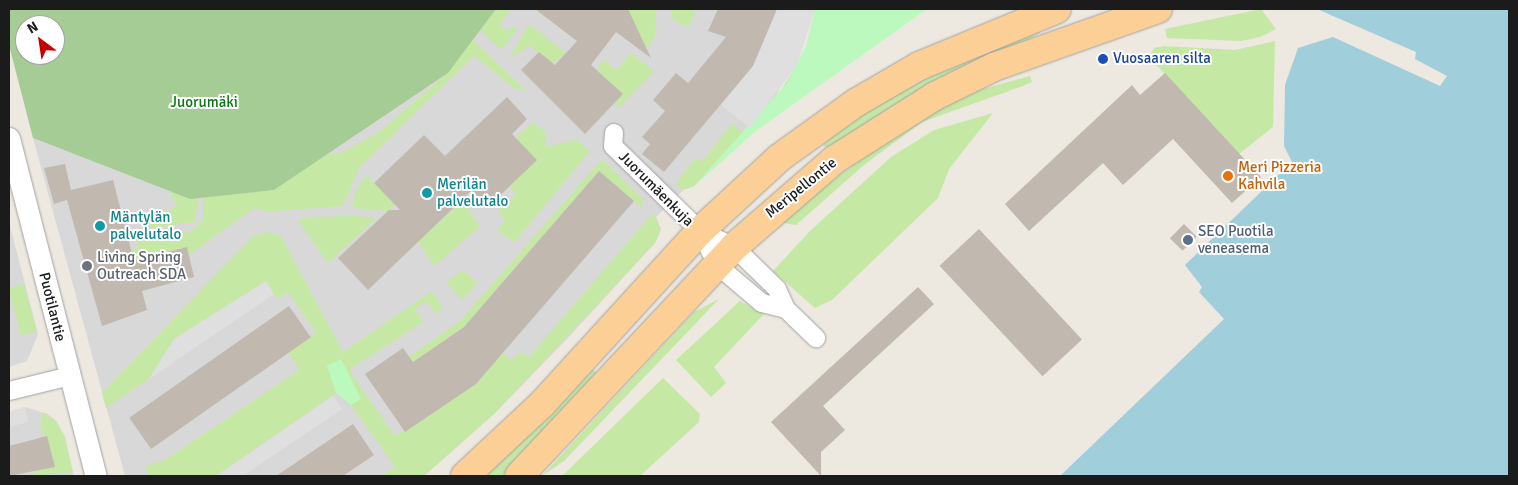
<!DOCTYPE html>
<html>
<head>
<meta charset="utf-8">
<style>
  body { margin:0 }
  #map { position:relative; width:1518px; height:485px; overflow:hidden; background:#ede8e0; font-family:Signika,sans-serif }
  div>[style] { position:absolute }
  .residential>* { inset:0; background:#d9d8d8 }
  .grass>* { inset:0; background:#c6e8a5; transform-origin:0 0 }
  .forest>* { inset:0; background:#a5cc94 }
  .park>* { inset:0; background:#bbf9bf }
  .parking>* { inset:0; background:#dfdfdf }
  .water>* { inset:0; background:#a0cedb }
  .building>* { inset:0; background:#c1b8b0; transform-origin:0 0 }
  .roads { filter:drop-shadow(0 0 1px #a2a2a2) drop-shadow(0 0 1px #a2a2a2) }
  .minor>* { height:18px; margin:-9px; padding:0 9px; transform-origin:9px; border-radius:9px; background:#fff }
  .tertiary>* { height:21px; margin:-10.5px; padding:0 10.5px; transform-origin:10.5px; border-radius:10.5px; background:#fff }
  .primary>* { height:28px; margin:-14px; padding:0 14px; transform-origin:14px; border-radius:14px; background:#fccf96 }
  .dots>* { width:14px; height:14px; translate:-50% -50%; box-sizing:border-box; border:2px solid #fff; border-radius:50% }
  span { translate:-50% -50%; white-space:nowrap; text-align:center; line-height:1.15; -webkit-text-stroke:4px #fff; paint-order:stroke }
  .transit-label { font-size:15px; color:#164399 }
  .left { translate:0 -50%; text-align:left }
  .park-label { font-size:15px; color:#0b7713 }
  .food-label { font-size:15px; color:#c56008 }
  .culture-label { font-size:15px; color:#0d838f }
  .street-label { font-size:15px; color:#1b1b1b }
  .service-label { font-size:15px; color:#4e5e75 }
  .worship-label { font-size:15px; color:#5b616d }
  .frame { position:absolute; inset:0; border:10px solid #1b1b1b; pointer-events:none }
  .north { position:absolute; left:15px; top:15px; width:50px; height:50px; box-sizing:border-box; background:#fff; border:1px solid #a4a4a4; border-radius:50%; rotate:329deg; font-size:14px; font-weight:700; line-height:20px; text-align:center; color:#1b1b1b }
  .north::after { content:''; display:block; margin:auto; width:18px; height:22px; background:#c60002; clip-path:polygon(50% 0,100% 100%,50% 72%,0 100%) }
</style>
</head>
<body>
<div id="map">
  <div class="residential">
    <div style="clip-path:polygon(496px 9px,815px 9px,774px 101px,656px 217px,661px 229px,655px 243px,567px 339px,495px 413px,424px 476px,395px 467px,382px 476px,125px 476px,33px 138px,190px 199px,274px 190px,448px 73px)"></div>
    <div style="clip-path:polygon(9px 222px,38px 334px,27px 361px,9px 367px)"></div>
    <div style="clip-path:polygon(25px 407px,48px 414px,57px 422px,74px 476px,9px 476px,9px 412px)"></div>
  </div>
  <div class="grass">
    <div style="clip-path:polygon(496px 9px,511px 9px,500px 24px,504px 30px,519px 27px,501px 50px,480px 30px)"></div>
    <div style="clip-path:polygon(628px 9px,656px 9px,655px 37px,645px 50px)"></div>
    <div style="clip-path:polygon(671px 9px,696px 9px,689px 27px,673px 21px)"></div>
    <div style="clip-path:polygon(1261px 9px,1276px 29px,1260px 37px,1241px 41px,1167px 38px,1165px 29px)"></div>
    <div style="clip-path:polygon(529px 24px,588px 70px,583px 75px,563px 56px,552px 63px,530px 46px,509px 58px)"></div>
    <div style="clip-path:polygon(1037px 25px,1040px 33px,828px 149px,823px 145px,855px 115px,894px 91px)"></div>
    <div style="clip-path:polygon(473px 40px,526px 91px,515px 89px,474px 56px,360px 167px,343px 206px,267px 212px,254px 208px,189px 255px,187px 247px,135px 261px,131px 250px,138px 248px,136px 237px,162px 228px,190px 232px,196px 227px,203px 218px,203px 197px,274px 190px,327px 154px,341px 153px,379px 132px,448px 73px)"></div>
    <div style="clip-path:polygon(1275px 41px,1273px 127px,1239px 154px,1149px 57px,1154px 48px,1164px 46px,1235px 50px)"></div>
    <div style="clip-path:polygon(631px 53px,654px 71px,619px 108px,614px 104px,623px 94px,605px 78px,588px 81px,604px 59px,616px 70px)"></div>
    <div style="clip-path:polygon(859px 54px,753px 133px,693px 187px,682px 190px,676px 184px,695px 158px,701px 162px,732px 124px,745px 134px,774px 101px,797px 65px)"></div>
    <div style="clip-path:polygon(1030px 76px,1032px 82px,1020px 87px,922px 122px,864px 165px,796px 225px,778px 222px,911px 121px,979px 90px)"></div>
    <div style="clip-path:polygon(993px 113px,949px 169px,938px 198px,832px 300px,815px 308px,773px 271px,810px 231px,891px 157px,934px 130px)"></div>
    <div style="clip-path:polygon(533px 122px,545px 132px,546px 147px,576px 140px,590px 151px,514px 243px,497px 230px,505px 221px,498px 211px,516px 195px,509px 186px,537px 160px,516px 138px)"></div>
    <div style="clip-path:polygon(602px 159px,643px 199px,642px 208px,599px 171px,464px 327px,413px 362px,409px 357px,460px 321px)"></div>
    <div style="clip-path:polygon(367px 175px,395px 205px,389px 211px,352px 208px,355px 192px)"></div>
    <div style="clip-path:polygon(169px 191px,198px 198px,195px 222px,147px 228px,143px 218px,177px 207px)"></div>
    <div style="clip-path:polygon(462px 200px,480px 227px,434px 266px,418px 242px)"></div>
    <div style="clip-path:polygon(653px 213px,661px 229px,655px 243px,495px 413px,424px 476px,382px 476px,395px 467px,351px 405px,361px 398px,327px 366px,336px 393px,216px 476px,148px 476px,145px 466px,165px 460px,299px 370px,288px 352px,316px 333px,288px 292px,277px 299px,266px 281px,174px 339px,149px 379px,106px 408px,102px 393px,253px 236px,267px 232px,281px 236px,343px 352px,432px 291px,443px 309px,436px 313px,426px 301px,415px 309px,423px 322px,349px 370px,395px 436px,476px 384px,503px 352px,511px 360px,520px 352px,529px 357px)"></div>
    <div style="clip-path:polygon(305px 217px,358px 216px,377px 218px,328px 263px,298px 221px)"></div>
    <div style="clip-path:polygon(463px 270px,477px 283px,463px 300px,446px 282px)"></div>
    <div style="left:24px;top:284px;width:49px;height:16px;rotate:75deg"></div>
    <div style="clip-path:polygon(719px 299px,564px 461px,542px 476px,694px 312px)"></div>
    <div style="clip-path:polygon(740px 301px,764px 314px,714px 367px,726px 383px,711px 397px,676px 360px)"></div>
    <div style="clip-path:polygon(593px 370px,599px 373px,516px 465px,504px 476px,484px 476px)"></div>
    <div style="clip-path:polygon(663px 378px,700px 414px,699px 422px,640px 476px,562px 476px)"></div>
    <div style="clip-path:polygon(43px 412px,57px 422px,65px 437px,73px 472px,35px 476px,34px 472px,55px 466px,40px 425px)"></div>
  </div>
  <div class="forest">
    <div style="clip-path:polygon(evenodd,9px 9px,496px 9px,448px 73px,274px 190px,190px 199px,33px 138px,9px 45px,9px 9px,25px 25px,55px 25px,55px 55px,25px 55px,25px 25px)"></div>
  </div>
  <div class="park">
    <div style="clip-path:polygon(815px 9px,927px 9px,753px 133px,693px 187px,787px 83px,806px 46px)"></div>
    <div style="clip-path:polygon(341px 359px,361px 399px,351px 405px,336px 393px,327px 366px)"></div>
  </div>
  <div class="parking">
    <div style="clip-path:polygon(776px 9px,815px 9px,797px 65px,750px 128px,721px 105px,753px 66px)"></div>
    <div style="clip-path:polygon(266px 281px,274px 294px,149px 379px,174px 339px)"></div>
    <div style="clip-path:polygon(333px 396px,342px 409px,243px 476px,216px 476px)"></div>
    <div style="clip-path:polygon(25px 407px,28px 422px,9px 427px,9px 412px)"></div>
  </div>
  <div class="water">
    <div style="clip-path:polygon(1317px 9px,1509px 9px,1509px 476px,1060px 476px,1224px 319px,1199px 292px,1202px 287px,1185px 265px,1292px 162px,1284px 146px,1285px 85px,1298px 48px,1333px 37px,1440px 86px,1447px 76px,1415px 59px,1416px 52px)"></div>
  </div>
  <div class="building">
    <div style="clip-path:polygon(535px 9px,628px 9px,651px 58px,616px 32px,591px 65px,623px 94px,585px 134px,521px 70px,539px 52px,555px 65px,577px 41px)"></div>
    <div style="clip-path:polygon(718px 9px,777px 9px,753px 66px,664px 172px,642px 154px,650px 144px,642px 137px,665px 111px,653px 100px,676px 73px,688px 83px,726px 37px,708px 31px)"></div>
    <div style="clip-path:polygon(1165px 73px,1261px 177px,1232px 203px,1173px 139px,1123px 185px,1103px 163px,1029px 231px,1005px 204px,1132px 85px,1140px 95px)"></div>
    <div style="clip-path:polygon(507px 97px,527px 119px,512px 134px,537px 160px,488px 207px,472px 190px,368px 290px,338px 258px,389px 210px,400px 210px,374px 183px,424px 135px,445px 156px)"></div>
    <div style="clip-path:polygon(65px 164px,71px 190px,113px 180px,134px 261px,187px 247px,194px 277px,142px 291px,147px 310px,102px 326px,67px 200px,54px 204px,44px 168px)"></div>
    <div style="clip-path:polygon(599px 171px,634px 201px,476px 384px,405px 432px,365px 374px,403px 348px,413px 362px,464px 327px)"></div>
    <div style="left:1184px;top:224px;width:18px;height:20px;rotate:45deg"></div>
    <div style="left:979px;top:229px;width:151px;height:54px;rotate:47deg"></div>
    <div style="clip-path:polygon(918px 287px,934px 304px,823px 406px,845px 430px,821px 452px,821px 476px,771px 422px)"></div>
    <div style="left:289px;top:306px;width:38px;height:195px;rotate:55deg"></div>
    <div style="clip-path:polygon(353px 424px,374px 455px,343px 476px,276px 476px)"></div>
    <div style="clip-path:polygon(47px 436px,55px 467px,9px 476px,9px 446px)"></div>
  </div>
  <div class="roads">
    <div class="minor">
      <div style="left:614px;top:133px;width:13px;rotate:94deg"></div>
      <div style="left:613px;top:146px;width:122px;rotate:44.3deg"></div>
      <div style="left:700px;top:231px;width:38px;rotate:63deg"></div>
      <div style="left:717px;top:265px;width:59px;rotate:40.2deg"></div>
      <div style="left:762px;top:303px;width:25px;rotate:14deg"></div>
      <div style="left:700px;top:231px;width:38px;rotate:25deg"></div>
      <div style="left:734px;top:247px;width:60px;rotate:44.3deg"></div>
      <div style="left:777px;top:289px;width:22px;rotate:66deg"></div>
      <div style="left:786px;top:309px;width:42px;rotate:44deg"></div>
      <div style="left:9px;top:391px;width:63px;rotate:-13.8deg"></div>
    </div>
    <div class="tertiary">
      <div style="left:9px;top:138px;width:349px;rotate:75.6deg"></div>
    </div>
    <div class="primary">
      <div style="left:465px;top:476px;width:104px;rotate:-43.1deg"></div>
      <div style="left:541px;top:405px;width:236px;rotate:-47.6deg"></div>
      <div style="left:700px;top:231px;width:108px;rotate:-42.7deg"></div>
      <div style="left:779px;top:158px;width:96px;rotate:-35.7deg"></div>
      <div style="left:857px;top:102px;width:72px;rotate:-30.1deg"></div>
      <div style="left:919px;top:66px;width:149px;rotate:-22.4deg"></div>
      <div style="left:519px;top:476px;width:314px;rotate:-46.8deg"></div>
      <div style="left:734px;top:247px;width:133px;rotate:-41deg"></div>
      <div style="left:834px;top:160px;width:120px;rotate:-32.4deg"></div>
      <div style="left:935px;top:96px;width:66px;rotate:-26.2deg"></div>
      <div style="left:994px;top:67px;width:174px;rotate:-19.5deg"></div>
    </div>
  </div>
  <div class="dots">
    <div style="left:1103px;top:59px;background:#1a4fb4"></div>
    <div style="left:1228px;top:176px;background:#e8710a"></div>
    <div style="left:427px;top:193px;background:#0f9aa8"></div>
    <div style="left:100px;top:226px;background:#0f9aa8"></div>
    <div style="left:1188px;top:240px;background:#5c6f8a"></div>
    <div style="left:87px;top:266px;background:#6b7280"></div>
  </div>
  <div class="transit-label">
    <span class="left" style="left:1113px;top:59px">Vuosaaren silta</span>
  </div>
  <div class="park-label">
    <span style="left:204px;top:103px">Juorumäki</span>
  </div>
  <div class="food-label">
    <span class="left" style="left:1238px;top:176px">Meri Pizzeria<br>Kahvila</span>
  </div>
  <div class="culture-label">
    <span class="left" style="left:437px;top:193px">Merilän<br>palvelutalo</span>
    <span class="left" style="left:110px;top:226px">Mäntylän<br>palvelutalo</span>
  </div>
  <div class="street-label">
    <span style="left:801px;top:188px;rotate:-39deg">Meripellontie</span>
    <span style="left:656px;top:189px;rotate:45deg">Juorumäenkuja</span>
    <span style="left:52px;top:307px;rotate:76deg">Puotilantie</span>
  </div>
  <div class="service-label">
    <span class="left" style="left:1198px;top:240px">SEO Puotila<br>veneasema</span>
  </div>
  <div class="worship-label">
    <span class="left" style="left:97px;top:266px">Living Spring<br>Outreach SDA</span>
  </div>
  <div class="frame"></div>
  <div class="north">N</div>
</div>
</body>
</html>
